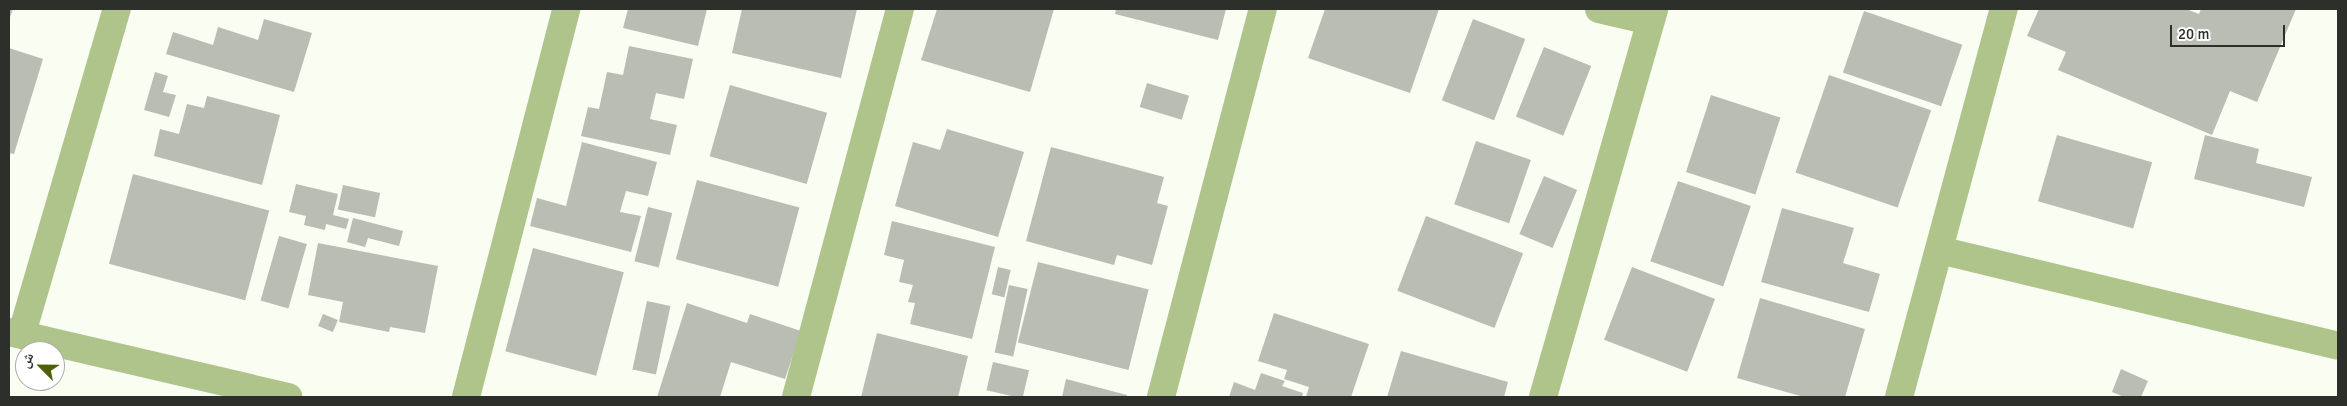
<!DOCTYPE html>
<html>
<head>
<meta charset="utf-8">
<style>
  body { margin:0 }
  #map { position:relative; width:2347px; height:406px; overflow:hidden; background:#f9fdf2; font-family:Signika,"Noto Naskh Arabic",sans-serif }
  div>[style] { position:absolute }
  .building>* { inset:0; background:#b9bdb3; transform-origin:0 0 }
  .street>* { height:28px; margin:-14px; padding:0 14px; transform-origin:14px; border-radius:14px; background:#afc48a }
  span { translate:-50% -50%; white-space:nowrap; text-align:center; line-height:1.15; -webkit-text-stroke:4px #fff; paint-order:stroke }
  .frame { position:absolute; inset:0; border:10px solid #2d2f2b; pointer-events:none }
  .north { position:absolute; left:15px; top:341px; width:50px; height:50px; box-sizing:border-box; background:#fff; border:1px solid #abacaa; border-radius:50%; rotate:293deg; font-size:14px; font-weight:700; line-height:20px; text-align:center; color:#2d2f2b }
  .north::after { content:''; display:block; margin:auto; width:18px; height:22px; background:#4b610c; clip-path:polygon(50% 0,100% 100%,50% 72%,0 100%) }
  .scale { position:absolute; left:2170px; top:25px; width:115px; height:22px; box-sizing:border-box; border:2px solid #2d2f2b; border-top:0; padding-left:6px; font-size:15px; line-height:18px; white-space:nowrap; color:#2d2f2b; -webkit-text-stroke:4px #fff; paint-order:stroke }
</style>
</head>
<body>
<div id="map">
  <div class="building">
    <div style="clip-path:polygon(9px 9px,13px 9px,9px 20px)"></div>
    <div style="clip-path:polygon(628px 9px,707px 9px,698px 46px,623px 28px)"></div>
    <div style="clip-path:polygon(742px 9px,857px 9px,841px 78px,732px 53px)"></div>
    <div style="clip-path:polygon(937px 9px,1054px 9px,1030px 92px,921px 60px)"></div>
    <div style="clip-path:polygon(1116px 9px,1226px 9px,1218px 40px,1115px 14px)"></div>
    <div style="clip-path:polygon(1325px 9px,1439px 9px,1410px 93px,1308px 58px)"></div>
    <div style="clip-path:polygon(2039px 9px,2186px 9px,2199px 14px,2201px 9px,2296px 9px,2257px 102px,2230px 91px,2212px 135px,2058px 70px,2066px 52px,2027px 36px)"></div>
    <div style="left:1864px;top:11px;width:104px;height:65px;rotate:19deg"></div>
    <div style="clip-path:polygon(264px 19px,312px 33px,294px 92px,166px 54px,173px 32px,213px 45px,218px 27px,258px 40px)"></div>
    <div style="left:1473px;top:19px;width:56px;height:87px;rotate:21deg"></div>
    <div style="clip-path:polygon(629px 46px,693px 59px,684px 99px,656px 93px,650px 119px,677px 125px,670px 155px,581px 136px,588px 107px,599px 109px,607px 72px,623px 75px)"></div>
    <div style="left:1544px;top:47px;width:51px;height:75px;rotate:22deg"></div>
    <div style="clip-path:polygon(9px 48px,43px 59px,14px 154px,9px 153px)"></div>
    <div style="clip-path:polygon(155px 72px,168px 76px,163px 92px,176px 95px,169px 117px,144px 110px)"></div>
    <div style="left:1829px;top:75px;width:108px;height:103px;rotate:19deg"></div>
    <div style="left:1147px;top:83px;width:44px;height:25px;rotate:17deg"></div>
    <div style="left:730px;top:85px;width:101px;height:74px;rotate:16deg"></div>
    <div style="left:1711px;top:95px;width:73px;height:81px;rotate:18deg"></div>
    <div style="clip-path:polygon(207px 96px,280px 115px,262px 185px,154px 156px,160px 129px,179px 134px,187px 104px,204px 108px)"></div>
    <div style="clip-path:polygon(947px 129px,1024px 152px,998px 237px,895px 206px,913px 142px,940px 150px)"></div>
    <div style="left:2057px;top:135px;width:99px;height:69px;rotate:16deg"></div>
    <div style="clip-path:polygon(2205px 135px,2259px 149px,2256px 163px,2312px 177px,2304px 207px,2194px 179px)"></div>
    <div style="left:1476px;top:141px;width:58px;height:67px;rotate:19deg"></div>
    <div style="clip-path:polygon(582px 142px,657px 162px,648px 196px,626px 191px,620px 212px,641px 216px,631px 252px,530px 226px,537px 198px,566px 206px)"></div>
    <div style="clip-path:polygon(1051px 147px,1164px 177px,1157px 203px,1168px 206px,1152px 265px,1117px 255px,1114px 265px,1026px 241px)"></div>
    <div style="left:133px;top:174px;width:141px;height:93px;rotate:15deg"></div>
    <div style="left:1544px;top:176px;width:36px;height:63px;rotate:23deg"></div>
    <div style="left:697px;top:180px;width:106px;height:82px;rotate:15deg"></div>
    <div style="left:1678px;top:181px;width:77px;height:85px;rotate:19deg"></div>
    <div style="clip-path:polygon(296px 184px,338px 194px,333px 215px,349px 219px,346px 229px,326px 224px,325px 230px,304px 225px,306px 216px,289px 212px)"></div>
    <div style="left:343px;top:185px;width:38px;height:25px;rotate:12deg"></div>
    <div style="left:648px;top:207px;width:25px;height:56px;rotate:14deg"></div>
    <div style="clip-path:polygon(1782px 208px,1854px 228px,1843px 263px,1880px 274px,1869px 312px,1761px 282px)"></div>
    <div style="left:1426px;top:216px;width:104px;height:80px;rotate:21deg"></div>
    <div style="clip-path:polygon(353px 218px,403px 231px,399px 246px,368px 238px,365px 247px,347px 242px)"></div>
    <div style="clip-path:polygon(892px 221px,995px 247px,972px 339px,910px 324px,915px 303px,908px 302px,913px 285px,899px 282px,904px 260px,884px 255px)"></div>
    <div style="left:279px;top:236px;width:29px;height:67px;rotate:16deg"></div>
    <div style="clip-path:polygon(318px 243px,438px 266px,425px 333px,390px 327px,389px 332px,339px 322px,343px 302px,308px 295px)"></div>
    <div style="left:533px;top:248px;width:94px;height:107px;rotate:15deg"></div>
    <div style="left:1038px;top:262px;width:114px;height:83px;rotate:14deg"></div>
    <div style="left:998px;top:267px;width:13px;height:28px;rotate:13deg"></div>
    <div style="left:1632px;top:267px;width:89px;height:78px;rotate:21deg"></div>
    <div style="left:1009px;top:285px;width:19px;height:69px;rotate:12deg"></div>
    <div style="clip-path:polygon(1760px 298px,1865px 329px,1845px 397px,1804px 397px,1737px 378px)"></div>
    <div style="left:647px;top:301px;width:24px;height:70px;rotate:12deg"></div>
    <div style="clip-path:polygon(687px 303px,747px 323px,750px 314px,801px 331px,785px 379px,731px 362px,720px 397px,657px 397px)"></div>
    <div style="clip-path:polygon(1274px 313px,1369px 344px,1351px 397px,1306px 397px,1309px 387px,1284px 379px,1287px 370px,1258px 361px)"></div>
    <div style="left:323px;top:314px;width:16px;height:13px;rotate:22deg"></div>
    <div style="clip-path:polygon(877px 333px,968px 356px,958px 397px,861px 397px)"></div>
    <div style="clip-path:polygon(1401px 351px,1508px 382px,1504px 397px,1387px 397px)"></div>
    <div style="left:993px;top:362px;width:37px;height:29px;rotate:13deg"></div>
    <div style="clip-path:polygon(2121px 369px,2148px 381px,2141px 397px,2124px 397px,2112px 392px)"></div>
    <div style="clip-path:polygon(1261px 373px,1285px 381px,1282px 386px,1303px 393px,1302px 397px,1229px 397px,1234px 382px,1255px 390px)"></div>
    <div style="clip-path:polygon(1066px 379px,1127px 395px,1127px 397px,1062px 397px)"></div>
  </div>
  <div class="street">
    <div style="left:1599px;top:9px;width:52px;rotate:13.2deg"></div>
    <div style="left:1939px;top:250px;width:410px;rotate:13.5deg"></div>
    <div style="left:9px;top:332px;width:287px;rotate:13.1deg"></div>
    <div style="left:22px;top:333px;width:338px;rotate:-73.7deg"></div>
    <div style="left:466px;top:397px;width:401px;rotate:-75.5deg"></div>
    <div style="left:796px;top:397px;width:402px;rotate:-75deg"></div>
    <div style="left:1161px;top:397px;width:401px;rotate:-75.3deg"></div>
    <div style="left:1543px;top:397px;width:404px;rotate:-74deg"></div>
    <div style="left:1899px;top:397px;width:402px;rotate:-74.9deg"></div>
  </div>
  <div class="frame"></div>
  <div class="north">ش</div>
  <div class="scale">20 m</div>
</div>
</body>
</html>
